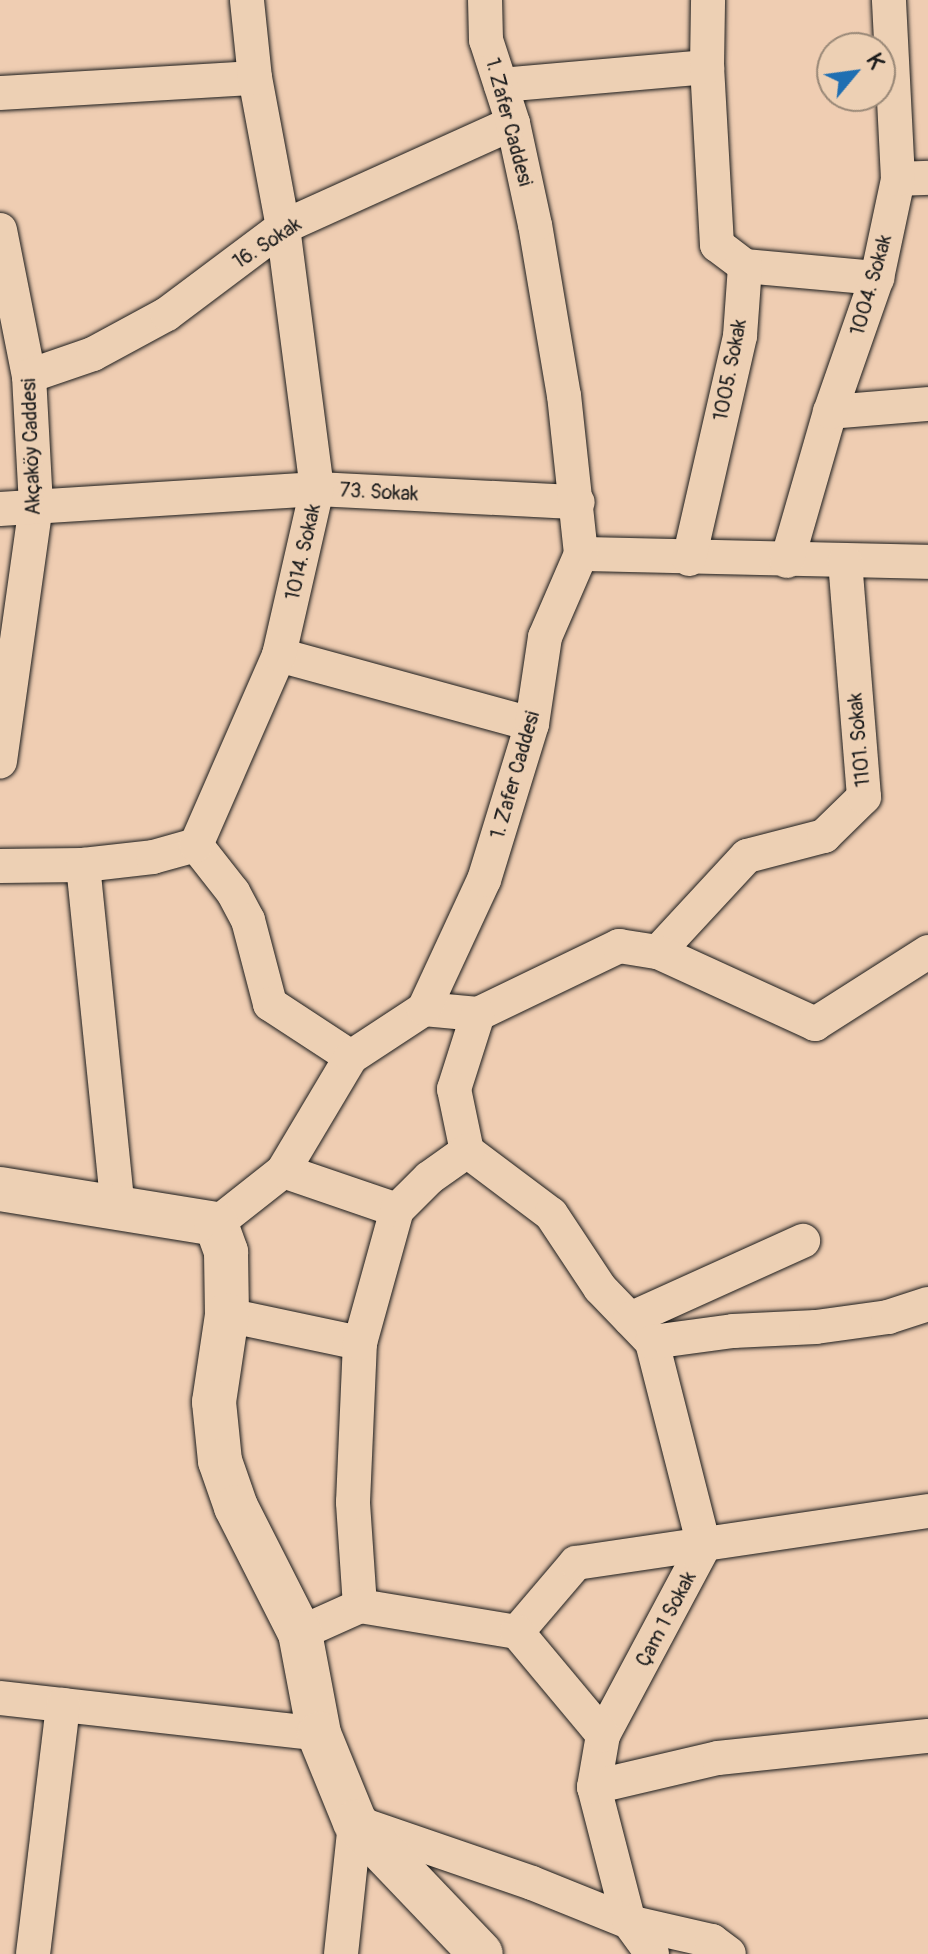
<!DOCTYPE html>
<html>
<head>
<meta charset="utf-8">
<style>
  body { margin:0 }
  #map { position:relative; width:928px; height:1954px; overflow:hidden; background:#efcdb2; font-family:Pangolin,sans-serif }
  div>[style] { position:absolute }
  .roads { filter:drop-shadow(0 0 2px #1c1c1c) drop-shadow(0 0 2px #1c1c1c) }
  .street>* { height:34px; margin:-17px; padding:0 17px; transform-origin:17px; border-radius:17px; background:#edd0b4 }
  .secondary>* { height:44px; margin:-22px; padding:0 22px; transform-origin:22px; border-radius:22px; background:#edd0b4 }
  span { translate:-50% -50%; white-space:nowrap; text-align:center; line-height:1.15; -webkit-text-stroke:7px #edd0b4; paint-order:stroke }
  .street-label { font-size:20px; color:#1c1c1c }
  .north { position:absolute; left:816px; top:32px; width:80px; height:80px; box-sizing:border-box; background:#edd0b4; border:2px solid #987; border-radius:50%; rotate:61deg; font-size:22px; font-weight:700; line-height:32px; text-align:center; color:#1c1c1c }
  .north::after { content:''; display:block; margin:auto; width:28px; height:36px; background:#1f6fb2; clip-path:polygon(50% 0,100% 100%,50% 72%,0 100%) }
</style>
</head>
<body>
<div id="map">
  <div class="roads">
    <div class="street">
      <div style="left:501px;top:85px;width:207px;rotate:-5deg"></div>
      <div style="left:0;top:93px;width:255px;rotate:-3.4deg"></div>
      <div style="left:898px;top:179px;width:30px;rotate:-2deg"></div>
      <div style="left:0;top:230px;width:149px;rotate:78.8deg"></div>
      <div style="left:29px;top:376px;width:129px;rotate:86.9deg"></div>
      <div style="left:36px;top:505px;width:259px;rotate:98deg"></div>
      <div style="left:745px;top:266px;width:133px;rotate:5.2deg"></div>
      <div style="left:29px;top:376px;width:68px;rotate:-19deg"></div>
      <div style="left:93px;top:354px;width:84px;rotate:-28.4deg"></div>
      <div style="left:167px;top:314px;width:145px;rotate:-36.9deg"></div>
      <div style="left:283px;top:227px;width:252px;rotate:-24.3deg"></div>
      <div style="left:830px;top:412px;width:98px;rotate:-4.7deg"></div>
      <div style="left:0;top:509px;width:318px;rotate:-3.6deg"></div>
      <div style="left:317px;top:489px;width:261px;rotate:2.9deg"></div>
      <div style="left:581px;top:554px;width:347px;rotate:1.3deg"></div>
      <div style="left:689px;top:559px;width:229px;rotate:-77.1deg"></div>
      <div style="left:740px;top:336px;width:70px;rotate:-85.9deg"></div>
      <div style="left:745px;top:266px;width:35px;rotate:-143deg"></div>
      <div style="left:717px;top:245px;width:178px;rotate:-93.2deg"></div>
      <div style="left:707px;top:67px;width:67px;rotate:-89.1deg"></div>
      <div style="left:787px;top:561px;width:155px;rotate:-73.9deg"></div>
      <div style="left:830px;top:412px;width:142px;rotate:-70.7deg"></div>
      <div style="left:877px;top:278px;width:101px;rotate:-78deg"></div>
      <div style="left:898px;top:179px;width:179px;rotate:-92.9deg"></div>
      <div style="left:279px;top:655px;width:262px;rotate:15.3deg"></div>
      <div style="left:196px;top:845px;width:60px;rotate:51.8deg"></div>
      <div style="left:233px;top:892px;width:32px;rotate:62deg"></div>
      <div style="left:248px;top:920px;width:87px;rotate:75.3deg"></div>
      <div style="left:270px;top:1004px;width:97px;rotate:33.2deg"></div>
      <div style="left:83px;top:865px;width:344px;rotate:84.2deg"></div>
      <div style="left:0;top:866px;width:83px;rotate:-0.7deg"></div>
      <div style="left:83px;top:865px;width:70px;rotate:-6.5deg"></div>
      <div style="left:153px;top:857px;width:45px;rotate:-15.6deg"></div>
      <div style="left:196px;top:845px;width:207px;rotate:-66.4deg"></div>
      <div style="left:279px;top:655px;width:170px;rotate:-77.1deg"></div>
      <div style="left:317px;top:489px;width:264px;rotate:-97.4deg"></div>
      <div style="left:283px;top:227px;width:152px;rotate:-100.6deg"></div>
      <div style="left:255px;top:78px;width:78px;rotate:-95.9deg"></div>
      <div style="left:658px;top:952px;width:131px;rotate:-47.2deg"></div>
      <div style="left:747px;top:856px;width:80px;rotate:-14.6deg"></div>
      <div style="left:824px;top:836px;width:56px;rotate:-44.3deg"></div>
      <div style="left:864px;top:797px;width:236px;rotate:-94.6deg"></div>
      <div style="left:424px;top:1009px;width:54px;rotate:5.3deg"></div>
      <div style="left:478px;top:1014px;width:157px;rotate:-25.7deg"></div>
      <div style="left:619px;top:946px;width:39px;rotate:9deg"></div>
      <div style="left:658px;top:952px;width:173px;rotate:24.6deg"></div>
      <div style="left:815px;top:1024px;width:134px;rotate:-32.5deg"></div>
      <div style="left:478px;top:1014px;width:79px;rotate:107.7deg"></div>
      <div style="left:454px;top:1089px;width:63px;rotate:78.2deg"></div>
      <div style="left:467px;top:1151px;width:105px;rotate:36.9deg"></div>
      <div style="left:551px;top:1214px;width:89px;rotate:56.5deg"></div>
      <div style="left:600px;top:1288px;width:75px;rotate:46.1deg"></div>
      <div style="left:652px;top:1342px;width:211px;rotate:75.7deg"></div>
      <div style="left:704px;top:1546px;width:214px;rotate:118.1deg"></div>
      <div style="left:603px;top:1735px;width:53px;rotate:99.8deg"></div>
      <div style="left:594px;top:1787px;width:139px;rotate:75.5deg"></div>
      <div style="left:629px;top:1922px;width:39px;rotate:54deg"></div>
      <div style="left:283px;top:1171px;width:120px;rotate:18.9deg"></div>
      <div style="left:216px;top:1224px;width:85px;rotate:-38.3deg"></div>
      <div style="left:283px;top:1171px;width:133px;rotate:-59.2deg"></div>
      <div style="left:351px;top:1057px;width:87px;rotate:-33.3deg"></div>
      <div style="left:424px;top:1009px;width:142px;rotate:-65.1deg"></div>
      <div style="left:484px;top:880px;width:163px;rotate:-72.9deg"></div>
      <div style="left:532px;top:724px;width:88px;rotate:-81.5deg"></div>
      <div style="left:545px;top:637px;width:90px;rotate:-66.6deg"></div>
      <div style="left:581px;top:554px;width:159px;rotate:-96.1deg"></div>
      <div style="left:564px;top:396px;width:173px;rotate:-99.6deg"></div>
      <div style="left:535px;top:225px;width:104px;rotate:-102.2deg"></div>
      <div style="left:513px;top:123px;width:87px;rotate:-108deg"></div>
      <div style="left:486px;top:40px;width:40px;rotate:-91.4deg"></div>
      <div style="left:227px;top:1315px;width:136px;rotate:11.9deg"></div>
      <div style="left:630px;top:1319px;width:190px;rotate:-24.3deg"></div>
      <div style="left:652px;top:1342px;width:82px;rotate:-7.7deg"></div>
      <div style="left:733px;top:1331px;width:83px;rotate:-2.8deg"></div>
      <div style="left:816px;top:1327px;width:73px;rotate:-7.9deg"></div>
      <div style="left:888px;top:1317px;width:42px;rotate:-18deg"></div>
      <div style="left:360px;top:1606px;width:104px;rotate:-93.9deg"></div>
      <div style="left:353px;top:1502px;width:159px;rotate:-87.5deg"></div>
      <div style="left:360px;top:1343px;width:138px;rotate:-74.5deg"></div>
      <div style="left:397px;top:1210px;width:45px;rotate:-45deg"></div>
      <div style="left:429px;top:1178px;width:47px;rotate:-35.4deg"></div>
      <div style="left:517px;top:1632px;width:91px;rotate:-49.5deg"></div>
      <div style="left:576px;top:1563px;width:356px;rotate:-8.4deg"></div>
      <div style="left:300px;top:1633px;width:66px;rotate:-24.2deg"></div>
      <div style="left:360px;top:1606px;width:159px;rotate:9.4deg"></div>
      <div style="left:517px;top:1632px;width:134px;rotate:50.1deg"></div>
      <div style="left:0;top:1698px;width:321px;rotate:6.4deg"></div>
      <div style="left:594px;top:1787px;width:127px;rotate:-13.2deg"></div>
      <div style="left:718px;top:1758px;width:211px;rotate:-6deg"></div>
      <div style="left:33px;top:1954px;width:251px;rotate:-83.1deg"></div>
      <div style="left:341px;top:1954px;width:133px;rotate:-83.9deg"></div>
      <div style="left:355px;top:1822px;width:187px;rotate:19deg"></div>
      <div style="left:532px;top:1883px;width:105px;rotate:21.9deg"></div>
      <div style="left:629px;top:1922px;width:85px;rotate:12.9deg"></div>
      <div style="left:712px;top:1941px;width:21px;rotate:37deg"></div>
    </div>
    <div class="secondary">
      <div style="left:0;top:1189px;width:219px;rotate:9.2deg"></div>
      <div style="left:216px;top:1224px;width:30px;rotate:70deg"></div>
      <div style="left:226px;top:1252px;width:63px;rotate:89.1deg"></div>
      <div style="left:227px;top:1315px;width:88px;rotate:98.5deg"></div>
      <div style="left:214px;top:1402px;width:59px;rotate:84.2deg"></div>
      <div style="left:220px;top:1461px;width:49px;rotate:70.8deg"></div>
      <div style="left:236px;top:1507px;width:141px;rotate:63.1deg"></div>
      <div style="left:300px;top:1633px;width:103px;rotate:79.3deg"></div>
      <div style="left:319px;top:1734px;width:95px;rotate:67.8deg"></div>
      <div style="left:355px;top:1822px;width:182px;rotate:46.3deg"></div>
    </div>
  </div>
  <div class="street-label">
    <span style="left:509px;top:122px;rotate:75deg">1. Zafer Caddesi</span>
    <span style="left:267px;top:243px;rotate:-33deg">16. Sokak</span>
    <span style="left:871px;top:285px;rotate:-74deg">1004. Sokak</span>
    <span style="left:730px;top:370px;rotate:-79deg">1005. Sokak</span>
    <span style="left:31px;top:447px;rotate:-92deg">Akçaköy Caddesi</span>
    <span style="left:379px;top:492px;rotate:3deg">73. Sokak</span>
    <span style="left:303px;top:552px;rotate:-77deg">1014. Sokak</span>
    <span style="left:859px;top:740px;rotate:-95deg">1101. Sokak</span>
    <span style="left:515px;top:775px;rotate:-74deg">1. Zafer Caddesi</span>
    <span style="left:666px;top:1619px;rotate:-62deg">Çam 1 Sokak</span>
  </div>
  <div class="north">K</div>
</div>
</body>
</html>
